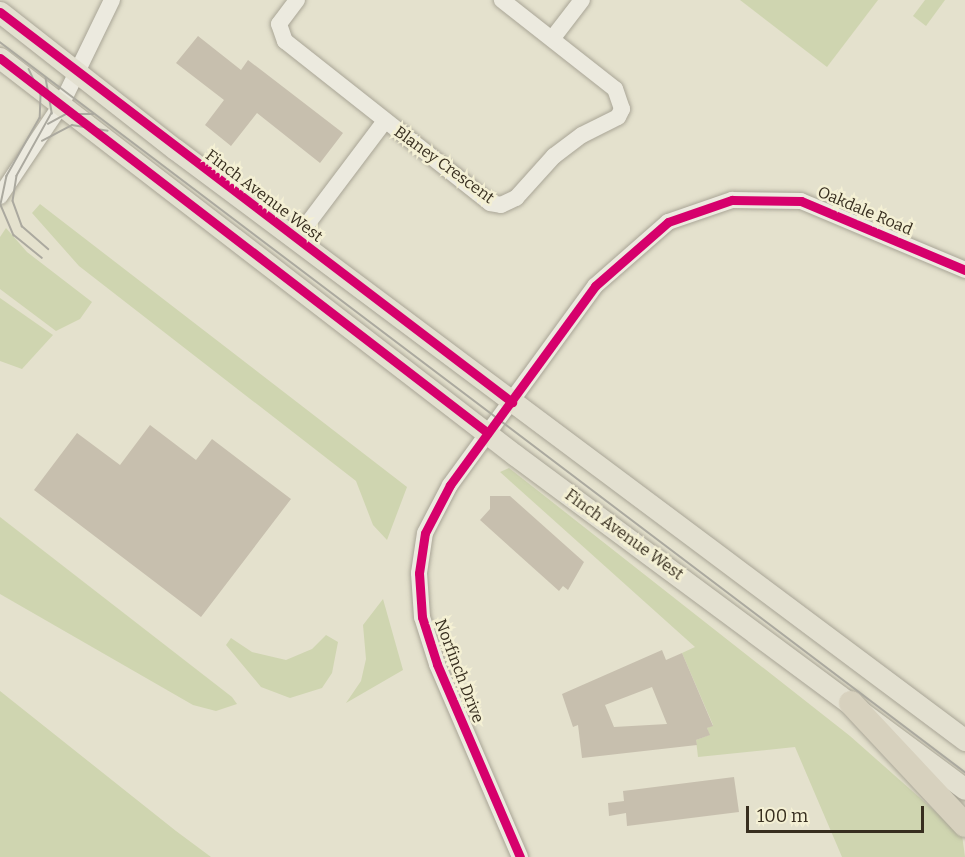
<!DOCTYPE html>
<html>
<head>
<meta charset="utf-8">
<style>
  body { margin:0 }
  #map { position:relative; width:965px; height:857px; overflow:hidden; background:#e4e1cd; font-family:Bitter,serif }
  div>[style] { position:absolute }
  .green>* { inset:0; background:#cfd5b0 }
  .building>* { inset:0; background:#c7bfae }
  .roads { filter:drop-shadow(0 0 2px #a9a596) drop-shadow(0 0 2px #a9a596) }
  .minor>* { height:16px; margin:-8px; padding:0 8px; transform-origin:8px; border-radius:8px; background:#eceadf }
  .major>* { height:21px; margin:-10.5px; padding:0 10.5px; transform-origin:10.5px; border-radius:10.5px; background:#e3e0d0 }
  .highway>* { height:24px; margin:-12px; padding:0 12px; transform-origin:12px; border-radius:12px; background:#d7d1be }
  .tram>* { height:1.5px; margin:-0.75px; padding:0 0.75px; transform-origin:0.75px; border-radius:0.75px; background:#aba99f }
  .cycleway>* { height:9px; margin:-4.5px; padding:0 4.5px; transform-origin:4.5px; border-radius:4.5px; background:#d6006c }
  span { translate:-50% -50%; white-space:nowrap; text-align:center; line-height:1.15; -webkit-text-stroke:5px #f4f0d4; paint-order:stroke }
  .street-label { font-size:16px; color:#372e1f }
  .scale { position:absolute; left:746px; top:806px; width:178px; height:27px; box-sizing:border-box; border:3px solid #372e1f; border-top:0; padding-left:8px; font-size:18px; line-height:21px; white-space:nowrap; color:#372e1f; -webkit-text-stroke:4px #f4f0d4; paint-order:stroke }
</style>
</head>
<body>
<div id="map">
  <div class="green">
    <div style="clip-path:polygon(740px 0,878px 0,827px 67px)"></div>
    <div style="clip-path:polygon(925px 0,945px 0,926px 26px,913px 16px)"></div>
    <div style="clip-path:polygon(40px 204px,407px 487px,387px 540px,373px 525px,356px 481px,79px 266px,32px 213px)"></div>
    <div style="clip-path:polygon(6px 228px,27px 252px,92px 302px,80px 319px,56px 331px,0 289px,0 237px)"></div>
    <div style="clip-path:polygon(0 298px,53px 335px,22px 369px,0 361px)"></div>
    <div style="clip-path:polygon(509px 468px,850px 736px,962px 835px,965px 857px,842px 857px,795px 747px,698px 757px,696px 740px,709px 735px,707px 728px,713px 725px,682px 653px,695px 647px,500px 472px)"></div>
    <div style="clip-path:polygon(0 517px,232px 697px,237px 704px,216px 711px,193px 705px,0 594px)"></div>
    <div style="clip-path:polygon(383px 599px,403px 670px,346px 703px,361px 681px,366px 659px,363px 625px)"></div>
    <div style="clip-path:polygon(326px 635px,338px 642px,332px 673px,322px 688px,290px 698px,261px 687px,226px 645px,231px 638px,252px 652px,286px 660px,312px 649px)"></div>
    <div style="clip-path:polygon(0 691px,176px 831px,211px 857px,0 857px)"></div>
  </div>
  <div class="building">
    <div style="clip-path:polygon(198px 36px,241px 70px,248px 60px,343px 133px,320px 163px,257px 113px,231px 146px,205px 125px,224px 100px,176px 63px)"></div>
    <div style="clip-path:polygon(150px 425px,196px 460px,212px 439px,291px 499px,201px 617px,34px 490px,77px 433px,120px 465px)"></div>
    <div style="clip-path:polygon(490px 496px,510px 496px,584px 562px,568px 590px,563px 586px,559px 591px,480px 520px,490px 509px)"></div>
    <div style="clip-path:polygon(evenodd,662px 650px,666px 660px,682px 653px,713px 726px,707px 728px,710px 735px,696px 740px,697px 745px,582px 758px,578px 725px,573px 727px,562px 694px,662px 650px,652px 687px,667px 724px,614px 727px,605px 705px,652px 687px)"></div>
    <div style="clip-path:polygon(734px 777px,739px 812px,627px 826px,626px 813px,609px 816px,608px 803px,624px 801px,623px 791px)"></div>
  </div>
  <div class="roads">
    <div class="minor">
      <div style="left:297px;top:0;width:30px;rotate:127deg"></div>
      <div style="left:279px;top:24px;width:18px;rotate:71deg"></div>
      <div style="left:285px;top:41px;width:261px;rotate:38.3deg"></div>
      <div style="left:490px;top:203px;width:11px;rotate:10deg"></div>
      <div style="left:501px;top:205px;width:17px;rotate:-25deg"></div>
      <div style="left:516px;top:198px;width:57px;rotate:-47.9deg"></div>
      <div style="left:554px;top:156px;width:35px;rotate:-37deg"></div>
      <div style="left:582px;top:135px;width:40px;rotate:-26.6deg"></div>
      <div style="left:618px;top:117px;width:9px;rotate:-63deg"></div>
      <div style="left:622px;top:109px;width:21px;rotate:-109deg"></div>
      <div style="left:615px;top:89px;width:144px;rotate:-141.8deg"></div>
      <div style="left:552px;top:39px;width:49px;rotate:-52.4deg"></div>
      <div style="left:0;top:196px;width:110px;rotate:-56.2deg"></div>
      <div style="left:61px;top:105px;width:117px;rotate:-64.1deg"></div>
      <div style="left:296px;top:239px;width:148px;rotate:-53deg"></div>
      <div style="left:520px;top:857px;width:210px;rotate:-113.3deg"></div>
      <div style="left:437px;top:664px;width:49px;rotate:-107.7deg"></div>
      <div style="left:422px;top:617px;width:44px;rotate:-93.9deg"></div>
      <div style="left:419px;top:573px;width:40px;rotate:-81.5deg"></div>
      <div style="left:425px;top:533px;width:54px;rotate:-62.5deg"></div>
      <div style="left:450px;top:485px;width:246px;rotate:-53.9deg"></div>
      <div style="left:595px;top:286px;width:97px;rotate:-41.2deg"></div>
      <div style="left:668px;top:222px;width:68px;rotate:-19deg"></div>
      <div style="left:732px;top:200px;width:69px;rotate:0.8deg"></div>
      <div style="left:801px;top:201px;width:178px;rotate:22.8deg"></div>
    </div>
    <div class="major">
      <div style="left:0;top:12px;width:222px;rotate:38.1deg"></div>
      <div style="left:175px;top:149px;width:987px;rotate:36.8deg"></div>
      <div style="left:0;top:58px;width:650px;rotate:37.63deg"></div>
      <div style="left:515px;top:455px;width:560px;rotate:36.58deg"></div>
    </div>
    <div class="highway">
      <div style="left:851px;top:703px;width:167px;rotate:46.9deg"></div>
    </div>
  </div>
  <div class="tram">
    <div style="left:0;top:42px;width:1210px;rotate:37.11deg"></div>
    <div style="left:29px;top:69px;width:29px;rotate:65deg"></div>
    <div style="left:41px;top:95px;width:23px;rotate:92deg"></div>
    <div style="left:40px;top:118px;width:67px;rotate:119.6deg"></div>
    <div style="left:7px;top:176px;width:30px;rotate:102deg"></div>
    <div style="left:1px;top:205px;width:33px;rotate:67deg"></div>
    <div style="left:14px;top:235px;width:36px;rotate:39deg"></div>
    <div style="left:46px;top:78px;width:36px;rotate:80deg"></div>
    <div style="left:52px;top:113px;width:72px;rotate:119.1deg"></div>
    <div style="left:17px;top:176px;width:25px;rotate:99deg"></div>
    <div style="left:13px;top:201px;width:27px;rotate:70deg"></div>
    <div style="left:22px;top:226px;width:35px;rotate:41deg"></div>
    <div style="left:48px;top:124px;width:21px;rotate:-29deg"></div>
    <div style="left:66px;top:114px;width:27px"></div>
    <div style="left:42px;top:141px;width:34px;rotate:-28deg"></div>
    <div style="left:72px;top:125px;width:36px;rotate:9deg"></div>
  </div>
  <div class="cycleway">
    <div style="left:0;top:12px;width:644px;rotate:37.3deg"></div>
    <div style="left:0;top:58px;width:615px;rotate:37.54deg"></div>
    <div style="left:520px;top:857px;width:210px;rotate:-113.3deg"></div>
    <div style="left:437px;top:664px;width:49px;rotate:-107.7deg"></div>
    <div style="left:422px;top:617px;width:44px;rotate:-93.9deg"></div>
    <div style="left:419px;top:573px;width:40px;rotate:-81.5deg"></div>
    <div style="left:425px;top:533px;width:54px;rotate:-62.5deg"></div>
    <div style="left:450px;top:485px;width:246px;rotate:-53.9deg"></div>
    <div style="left:595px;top:286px;width:97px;rotate:-41.2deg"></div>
    <div style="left:668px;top:222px;width:68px;rotate:-19deg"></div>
    <div style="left:732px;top:200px;width:69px;rotate:0.8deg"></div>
    <div style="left:801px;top:201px;width:178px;rotate:22.8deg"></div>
  </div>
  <div class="street-label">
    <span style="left:444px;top:165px;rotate:36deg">Blaney Crescent</span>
    <span style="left:264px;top:196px;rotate:37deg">Finch Avenue West</span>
    <span style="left:865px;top:211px;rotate:23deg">Oakdale Road</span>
    <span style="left:624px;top:535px;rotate:36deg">Finch Avenue West</span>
    <span style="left:459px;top:671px;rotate:69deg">Norfinch Drive</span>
  </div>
  <div class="scale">100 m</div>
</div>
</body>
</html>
